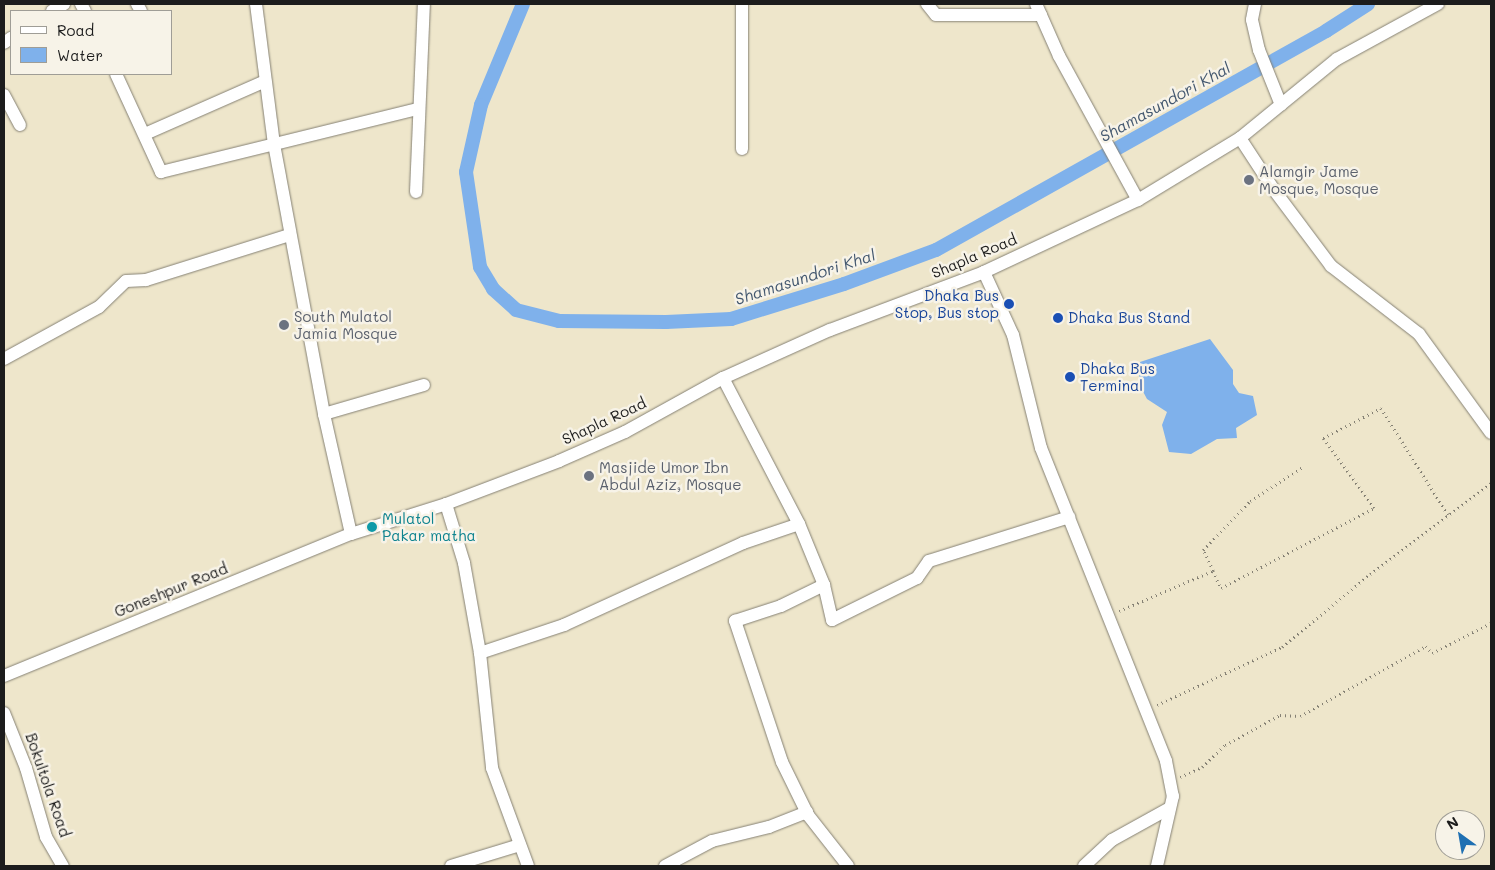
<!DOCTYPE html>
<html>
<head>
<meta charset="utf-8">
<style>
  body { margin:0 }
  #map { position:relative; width:1495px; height:870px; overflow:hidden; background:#eee6cb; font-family:Mali,sans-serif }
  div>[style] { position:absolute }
  .water>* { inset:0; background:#7fb1eb }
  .canal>* { height:14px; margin:-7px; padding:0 7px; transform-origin:7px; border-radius:7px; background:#7fb1eb }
  .path>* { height:2.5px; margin-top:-1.25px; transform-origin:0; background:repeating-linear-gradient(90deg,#858174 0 1px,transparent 0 5px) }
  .roads { filter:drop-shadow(0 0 1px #858174) drop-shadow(0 0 1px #858174) }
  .minor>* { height:12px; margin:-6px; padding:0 6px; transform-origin:6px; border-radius:6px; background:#fff }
  .dots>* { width:14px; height:14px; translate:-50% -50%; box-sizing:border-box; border:2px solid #f7f3e8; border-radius:50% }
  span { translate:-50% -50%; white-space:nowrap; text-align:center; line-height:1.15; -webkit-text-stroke:5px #f7f3e8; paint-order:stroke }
  .worship-label { font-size:15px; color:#5b616d }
  .left { translate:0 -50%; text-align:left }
  .street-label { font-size:15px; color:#1c1c1c }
  .transit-label { font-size:15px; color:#164399 }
  .right { translate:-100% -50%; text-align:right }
  .culture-label { font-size:15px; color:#0d838f }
  .water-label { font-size:16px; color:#44586f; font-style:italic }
  .frame { position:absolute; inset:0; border:5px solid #1c1c1c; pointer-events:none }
  .legend { position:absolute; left:10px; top:10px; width:162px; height:65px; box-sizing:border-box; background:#f7f3e8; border:1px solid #9f9d96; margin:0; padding:6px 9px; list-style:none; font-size:15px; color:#1c1c1c }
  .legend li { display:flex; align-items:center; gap:10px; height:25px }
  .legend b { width:25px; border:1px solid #9f9d96 }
  .north { position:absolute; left:1435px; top:810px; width:50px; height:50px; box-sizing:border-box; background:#f7f3e8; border:1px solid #9f9d96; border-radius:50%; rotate:328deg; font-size:14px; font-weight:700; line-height:20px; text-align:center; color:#1c1c1c }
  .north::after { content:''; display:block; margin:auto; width:18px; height:22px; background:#1f6fb2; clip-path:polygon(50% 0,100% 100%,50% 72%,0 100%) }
</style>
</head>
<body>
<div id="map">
  <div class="water">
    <div style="clip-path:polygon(1210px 339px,1233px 370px,1233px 384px,1239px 393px,1253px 396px,1257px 415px,1236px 428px,1237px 438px,1217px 439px,1191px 454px,1169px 452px,1162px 425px,1167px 412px,1147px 399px,1139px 384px,1140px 362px)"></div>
  </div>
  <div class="canal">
    <div style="left:523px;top:4px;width:109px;rotate:112.6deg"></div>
    <div style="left:481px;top:105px;width:69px;rotate:102.6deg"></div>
    <div style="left:466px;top:172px;width:96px;rotate:81.6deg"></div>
    <div style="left:480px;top:267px;width:26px;rotate:59deg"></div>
    <div style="left:493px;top:289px;width:31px;rotate:42deg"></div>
    <div style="left:516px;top:310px;width:44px;rotate:14.3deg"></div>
    <div style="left:559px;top:321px;width:107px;rotate:0.5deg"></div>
    <div style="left:666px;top:322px;width:65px;rotate:-2.6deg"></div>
    <div style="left:731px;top:319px;width:118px;rotate:-17.2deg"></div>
    <div style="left:844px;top:284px;width:98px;rotate:-20.3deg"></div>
    <div style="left:936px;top:250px;width:447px;rotate:-29.3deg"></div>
    <div style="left:1326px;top:31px;width:50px;rotate:-32.7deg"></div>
  </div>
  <div class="path">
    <div style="left:1213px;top:571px;width:19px;rotate:65deg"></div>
    <div style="left:1221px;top:588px;width:173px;rotate:-27.6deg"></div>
    <div style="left:1374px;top:508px;width:87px;rotate:-126.1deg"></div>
    <div style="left:1323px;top:438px;width:65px;rotate:-27.3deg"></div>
    <div style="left:1381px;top:408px;width:126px;rotate:57.9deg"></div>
    <div style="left:1119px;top:611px;width:102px;rotate:-23.1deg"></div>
    <div style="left:1213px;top:571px;width:23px;rotate:-115deg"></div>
    <div style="left:1203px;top:550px;width:68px;rotate:-46.2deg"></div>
    <div style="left:1250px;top:501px;width:64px;rotate:-32.9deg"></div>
    <div style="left:1157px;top:705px;width:138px;rotate:-24.9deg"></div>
    <div style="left:1282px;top:647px;width:114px;rotate:-39.7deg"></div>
    <div style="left:1370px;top:574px;width:151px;rotate:-36.9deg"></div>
    <div style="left:1180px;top:777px;width:24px;rotate:-24deg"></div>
    <div style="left:1202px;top:767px;width:32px;rotate:-44deg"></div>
    <div style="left:1225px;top:745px;width:63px;rotate:-28.6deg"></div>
    <div style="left:1280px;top:715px;width:20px;rotate:3deg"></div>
    <div style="left:1300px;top:716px;width:144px;rotate:-29.1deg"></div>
    <div style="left:1426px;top:646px;width:9px;rotate:49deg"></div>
    <div style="left:1432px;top:653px;width:66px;rotate:-27deg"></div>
  </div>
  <div class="roads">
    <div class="minor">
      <div style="left:81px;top:4px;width:8px;rotate:60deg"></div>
      <div style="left:137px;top:4px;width:8px;rotate:60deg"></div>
      <div style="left:256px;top:4px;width:141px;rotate:82.7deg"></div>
      <div style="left:274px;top:144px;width:275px;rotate:79.5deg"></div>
      <div style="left:324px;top:414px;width:123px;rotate:77.3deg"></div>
      <div style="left:927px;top:4px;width:14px;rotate:51deg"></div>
      <div style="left:936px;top:15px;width:105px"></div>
      <div style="left:1036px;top:4px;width:57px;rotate:66.1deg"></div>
      <div style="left:1059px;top:56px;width:164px;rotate:61.3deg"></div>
      <div style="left:1255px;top:4px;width:16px;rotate:101deg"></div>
      <div style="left:1252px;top:20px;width:31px;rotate:77deg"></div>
      <div style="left:1259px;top:50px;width:59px;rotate:68.2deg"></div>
      <div style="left:52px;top:11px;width:14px;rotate:-30deg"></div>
      <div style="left:4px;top:43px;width:9px;rotate:-36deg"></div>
      <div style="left:116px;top:74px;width:108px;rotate:65.3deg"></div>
      <div style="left:161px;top:172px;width:265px;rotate:-13.8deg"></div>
      <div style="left:4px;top:95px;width:34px;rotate:62deg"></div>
      <div style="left:145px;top:134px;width:131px;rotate:-23.8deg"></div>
      <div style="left:1240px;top:138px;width:62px;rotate:56.8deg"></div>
      <div style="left:1274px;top:190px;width:95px;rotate:53.1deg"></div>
      <div style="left:1331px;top:266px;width:111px;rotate:37.7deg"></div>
      <div style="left:1419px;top:334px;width:122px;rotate:54deg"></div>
      <div style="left:742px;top:149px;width:145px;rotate:-90deg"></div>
      <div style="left:416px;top:192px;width:188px;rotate:-87.6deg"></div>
      <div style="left:984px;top:272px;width:69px;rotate:65.3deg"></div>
      <div style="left:1013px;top:335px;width:116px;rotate:76.1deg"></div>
      <div style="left:1041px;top:448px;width:337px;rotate:68.2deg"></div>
      <div style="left:1166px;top:761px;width:36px;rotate:79deg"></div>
      <div style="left:1173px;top:796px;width:72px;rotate:102.9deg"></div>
      <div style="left:4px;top:359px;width:108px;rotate:-28.7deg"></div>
      <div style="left:99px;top:307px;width:37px;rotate:-44deg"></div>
      <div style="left:126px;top:281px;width:20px;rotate:-3deg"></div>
      <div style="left:146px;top:280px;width:151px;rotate:-17.4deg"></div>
      <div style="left:723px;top:378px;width:165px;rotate:62.5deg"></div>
      <div style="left:799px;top:524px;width:66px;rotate:67.7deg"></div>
      <div style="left:324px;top:414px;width:104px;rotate:-16.2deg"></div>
      <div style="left:446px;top:504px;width:62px;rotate:73deg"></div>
      <div style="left:464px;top:563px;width:91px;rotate:79.9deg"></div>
      <div style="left:480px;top:653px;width:116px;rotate:84deg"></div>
      <div style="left:492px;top:768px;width:104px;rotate:69.8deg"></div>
      <div style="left:480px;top:653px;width:89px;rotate:-18.4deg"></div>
      <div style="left:564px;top:625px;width:197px;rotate:-24.6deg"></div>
      <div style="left:743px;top:543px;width:59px;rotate:-18.7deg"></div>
      <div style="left:4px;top:676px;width:375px;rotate:-22.3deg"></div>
      <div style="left:351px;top:534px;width:100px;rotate:-17.5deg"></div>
      <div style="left:446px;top:504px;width:121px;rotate:-20.8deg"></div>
      <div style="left:559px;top:461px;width:72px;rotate:-23.7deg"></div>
      <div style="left:625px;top:432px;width:112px;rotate:-28.9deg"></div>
      <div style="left:723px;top:378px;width:117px;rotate:-24.2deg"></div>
      <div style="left:830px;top:330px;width:165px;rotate:-20.6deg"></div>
      <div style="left:984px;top:272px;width:170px;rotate:-25.1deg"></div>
      <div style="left:1138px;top:200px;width:119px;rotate:-31.3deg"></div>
      <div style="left:1240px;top:138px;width:125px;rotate:-39.2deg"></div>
      <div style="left:1337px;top:59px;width:115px;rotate:-28.6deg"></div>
      <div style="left:4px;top:713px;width:59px;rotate:68.2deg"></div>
      <div style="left:26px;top:768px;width:72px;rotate:73.8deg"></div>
      <div style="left:46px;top:837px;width:34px;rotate:60deg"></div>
      <div style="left:451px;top:866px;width:72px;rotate:-16.9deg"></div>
      <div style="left:665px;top:866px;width:53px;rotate:-28deg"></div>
      <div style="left:712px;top:841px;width:59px;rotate:-13.8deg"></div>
      <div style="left:769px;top:827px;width:41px;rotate:-21.5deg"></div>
      <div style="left:848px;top:866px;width:65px;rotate:-128.1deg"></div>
      <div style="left:808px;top:815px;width:59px;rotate:-116.1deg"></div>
      <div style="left:782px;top:762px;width:149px;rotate:-108.4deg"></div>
      <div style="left:735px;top:621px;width:48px;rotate:-18.1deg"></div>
      <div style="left:781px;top:606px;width:48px;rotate:-26deg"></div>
      <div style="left:824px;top:585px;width:36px;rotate:77deg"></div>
      <div style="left:832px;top:620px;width:95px;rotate:-26.3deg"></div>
      <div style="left:917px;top:578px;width:21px;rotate:-55deg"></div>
      <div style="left:929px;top:561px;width:147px;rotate:-17.4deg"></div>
      <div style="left:1084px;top:866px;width:38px;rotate:-43deg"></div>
      <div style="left:1112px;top:840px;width:66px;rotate:-28.9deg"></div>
    </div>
  </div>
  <div class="dots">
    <div style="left:1249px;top:180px;background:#6b7280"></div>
    <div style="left:1009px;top:304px;background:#1a4fb4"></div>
    <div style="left:1058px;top:318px;background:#1a4fb4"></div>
    <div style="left:284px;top:325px;background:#6b7280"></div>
    <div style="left:1070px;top:377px;background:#1a4fb4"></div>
    <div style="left:589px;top:476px;background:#6b7280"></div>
    <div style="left:372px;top:527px;background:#0f9aa8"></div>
  </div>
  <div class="worship-label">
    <span class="left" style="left:1259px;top:180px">Alamgir Jame<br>Mosque, Mosque</span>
    <span class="left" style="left:294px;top:325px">South Mulatol<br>Jamia Mosque</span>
    <span class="left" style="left:599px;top:476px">Masjide Umor Ibn<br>Abdul Aziz, Mosque</span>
  </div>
  <div class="street-label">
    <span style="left:974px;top:256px;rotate:-23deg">Shapla Road</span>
    <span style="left:604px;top:421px;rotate:-25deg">Shapla Road</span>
    <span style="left:171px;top:590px;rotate:-22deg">Goneshpur Road</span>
    <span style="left:48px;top:785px;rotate:71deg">Bokultola Road</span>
  </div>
  <div class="transit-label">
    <span class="right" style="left:999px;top:304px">Dhaka Bus<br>Stop, Bus stop</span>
    <span class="left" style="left:1068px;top:318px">Dhaka Bus Stand</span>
    <span class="left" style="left:1080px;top:377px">Dhaka Bus<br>Terminal</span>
  </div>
  <div class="culture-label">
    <span class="left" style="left:382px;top:527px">Mulatol<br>Pakar matha</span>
  </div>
  <div class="water-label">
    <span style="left:1165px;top:102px;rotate:-29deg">Shamasundori Khal</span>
    <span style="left:805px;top:277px;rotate:-18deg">Shamasundori Khal</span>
  </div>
  <div class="frame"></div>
  <ul class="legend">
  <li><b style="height:6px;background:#fff"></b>Road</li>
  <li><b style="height:14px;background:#7fb1eb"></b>Water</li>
  </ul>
  <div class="north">N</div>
</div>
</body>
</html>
